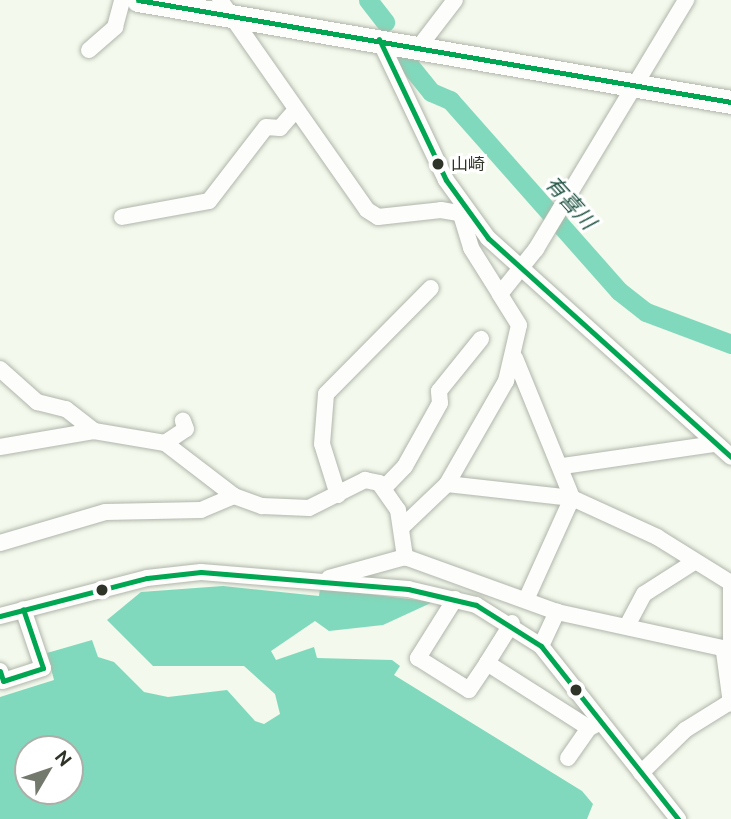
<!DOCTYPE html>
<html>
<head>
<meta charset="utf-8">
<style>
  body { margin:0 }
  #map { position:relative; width:731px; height:819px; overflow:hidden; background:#f3f9ec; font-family:Ubuntu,"Noto Sans JP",sans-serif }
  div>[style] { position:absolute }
  .water>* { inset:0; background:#80d9bc }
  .river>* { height:19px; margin:-9.5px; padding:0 9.5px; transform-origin:9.5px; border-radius:9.5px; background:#80d9bc }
  .roads { filter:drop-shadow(0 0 2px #b0b5ab) drop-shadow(0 0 2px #b0b5ab) }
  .minor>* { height:16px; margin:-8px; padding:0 8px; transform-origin:8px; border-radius:8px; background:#fdfefc }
  .highway>* { height:23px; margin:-11.5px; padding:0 11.5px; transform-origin:11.5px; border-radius:11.5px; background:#fdfefc }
  .bus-1>* { height:5px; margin:-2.5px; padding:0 2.5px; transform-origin:2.5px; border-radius:2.5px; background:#00a651 }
  .dots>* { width:19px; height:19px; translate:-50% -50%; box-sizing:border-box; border:4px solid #fff; border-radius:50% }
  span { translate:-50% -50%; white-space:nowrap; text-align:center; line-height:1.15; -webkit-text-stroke:6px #fff; paint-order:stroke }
  .bus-label { font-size:17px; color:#2f3429 }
  .left { translate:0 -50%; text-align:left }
  .water-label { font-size:21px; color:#235646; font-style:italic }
  .north { position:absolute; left:14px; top:735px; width:70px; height:70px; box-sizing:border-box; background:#fff; border:2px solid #acaea9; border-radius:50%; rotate:51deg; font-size:19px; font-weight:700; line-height:28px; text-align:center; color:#2f3429 }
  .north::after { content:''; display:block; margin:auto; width:24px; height:32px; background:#74796d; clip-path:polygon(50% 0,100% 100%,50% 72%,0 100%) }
</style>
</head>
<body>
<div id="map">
  <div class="water">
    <div style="clip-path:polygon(evenodd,223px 586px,319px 596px,320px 588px,433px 602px,383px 625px,329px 631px,315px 621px,271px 651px,276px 660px,314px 647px,317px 658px,392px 660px,400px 666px,394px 675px,582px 791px,593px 804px,587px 819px,0 819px,0 697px,54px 680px,47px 653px,92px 640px,98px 657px,114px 662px,144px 692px,168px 697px,227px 690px,255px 721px,264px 724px,280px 714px,275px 694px,244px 666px,153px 666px,107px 620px,141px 592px,223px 586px,28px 749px,70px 749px,70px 791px,28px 791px,28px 749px)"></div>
  </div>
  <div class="river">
    <div style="left:368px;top:0;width:28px;rotate:52deg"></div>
    <div style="left:402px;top:56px;width:46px;rotate:51.1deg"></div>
    <div style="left:431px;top:92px;width:21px;rotate:23deg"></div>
    <div style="left:450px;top:100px;width:255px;rotate:48.5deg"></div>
    <div style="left:619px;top:291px;width:34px;rotate:38deg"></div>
    <div style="left:646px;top:312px;width:91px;rotate:20.6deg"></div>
  </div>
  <div class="roads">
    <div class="minor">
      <div style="left:220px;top:0;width:256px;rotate:55deg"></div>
      <div style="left:367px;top:210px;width:13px;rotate:32deg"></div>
      <div style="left:378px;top:217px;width:63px;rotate:-6.3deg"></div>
      <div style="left:441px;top:210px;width:27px;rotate:10deg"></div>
      <div style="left:379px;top:39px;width:156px;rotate:64.6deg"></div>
      <div style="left:446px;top:180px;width:72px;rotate:54.1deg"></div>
      <div style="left:488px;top:238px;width:327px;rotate:42deg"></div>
      <div style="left:419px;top:47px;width:59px;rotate:-52.5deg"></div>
      <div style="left:89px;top:50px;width:35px;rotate:-41deg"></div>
      <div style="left:115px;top:27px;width:28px;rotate:-75deg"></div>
      <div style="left:122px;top:217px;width:88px;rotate:-10.4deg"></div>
      <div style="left:209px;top:201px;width:93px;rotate:-52.4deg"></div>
      <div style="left:266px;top:127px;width:14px;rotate:4deg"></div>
      <div style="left:280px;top:128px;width:21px;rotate:-49deg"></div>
      <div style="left:462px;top:218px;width:31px;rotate:73deg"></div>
      <div style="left:471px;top:248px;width:54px;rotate:57.8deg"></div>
      <div style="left:515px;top:358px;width:151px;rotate:67.8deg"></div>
      <div style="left:572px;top:498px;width:112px;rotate:114.3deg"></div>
      <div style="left:0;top:369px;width:50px;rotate:41.7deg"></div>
      <div style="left:37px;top:402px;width:30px;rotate:14deg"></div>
      <div style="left:66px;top:409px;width:36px;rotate:38deg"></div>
      <div style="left:94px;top:431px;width:72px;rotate:9.6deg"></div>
      <div style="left:165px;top:443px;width:87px;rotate:37.5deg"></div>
      <div style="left:234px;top:496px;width:30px;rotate:20deg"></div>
      <div style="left:262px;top:506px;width:47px;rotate:2.4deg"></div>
      <div style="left:309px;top:508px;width:63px;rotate:-26.6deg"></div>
      <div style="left:365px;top:480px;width:14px;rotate:12deg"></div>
      <div style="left:379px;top:483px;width:33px;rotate:55deg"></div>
      <div style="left:398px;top:510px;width:48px;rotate:81.5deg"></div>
      <div style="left:165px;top:443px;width:25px;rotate:-34deg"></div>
      <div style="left:186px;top:429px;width:9px;rotate:-111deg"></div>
      <div style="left:0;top:447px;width:95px;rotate:-9.7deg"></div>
      <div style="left:563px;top:466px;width:152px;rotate:-8.3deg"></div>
      <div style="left:447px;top:484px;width:126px;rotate:6.4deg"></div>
      <div style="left:572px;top:498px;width:94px;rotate:24.6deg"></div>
      <div style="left:657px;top:537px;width:87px;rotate:31.9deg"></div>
      <div style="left:384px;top:488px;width:30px;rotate:-46deg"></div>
      <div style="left:405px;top:466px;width:72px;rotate:-60.9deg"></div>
      <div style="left:440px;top:403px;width:12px;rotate:-95deg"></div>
      <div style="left:439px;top:391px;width:67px;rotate:-51.1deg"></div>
      <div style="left:338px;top:495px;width:53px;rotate:-107.4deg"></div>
      <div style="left:322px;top:444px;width:50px;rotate:-85.4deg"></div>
      <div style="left:326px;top:394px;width:149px;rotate:-45.3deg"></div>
      <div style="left:402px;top:527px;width:62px;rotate:-43.7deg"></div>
      <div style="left:447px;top:484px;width:119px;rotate:-60.2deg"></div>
      <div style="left:506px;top:381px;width:57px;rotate:-76.9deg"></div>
      <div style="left:519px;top:325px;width:36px;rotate:-122deg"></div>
      <div style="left:500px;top:294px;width:58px;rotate:-51.3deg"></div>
      <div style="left:536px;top:249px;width:291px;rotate:-58.9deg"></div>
      <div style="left:0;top:543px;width:109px;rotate:-16.4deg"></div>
      <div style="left:105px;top:512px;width:96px;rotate:-1.2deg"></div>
      <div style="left:201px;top:510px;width:36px;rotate:-23deg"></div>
      <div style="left:329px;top:578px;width:79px;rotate:-15.4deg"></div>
      <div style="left:405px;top:557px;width:162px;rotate:19.9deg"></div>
      <div style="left:557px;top:612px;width:178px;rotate:12.3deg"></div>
      <div style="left:731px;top:586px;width:57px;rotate:90deg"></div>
      <div style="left:455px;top:599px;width:70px;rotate:122.1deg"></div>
      <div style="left:418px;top:658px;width:60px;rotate:32.1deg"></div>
      <div style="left:469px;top:690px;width:32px;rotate:-56deg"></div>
      <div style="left:487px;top:663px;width:121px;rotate:32.5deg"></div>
      <div style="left:589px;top:728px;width:11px;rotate:-27deg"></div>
      <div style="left:0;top:616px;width:152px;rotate:-14.5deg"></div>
      <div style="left:147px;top:578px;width:54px;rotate:-6.3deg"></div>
      <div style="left:201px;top:572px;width:208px;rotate:4.7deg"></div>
      <div style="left:408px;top:589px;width:70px;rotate:13.2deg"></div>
      <div style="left:476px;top:605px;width:77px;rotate:32.2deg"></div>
      <div style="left:541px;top:646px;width:221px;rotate:51.6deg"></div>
      <div style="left:628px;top:624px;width:34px;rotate:-62deg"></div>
      <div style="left:644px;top:594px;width:59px;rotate:-32.6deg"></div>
      <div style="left:541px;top:646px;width:38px;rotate:-65deg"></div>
      <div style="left:724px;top:652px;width:52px;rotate:82.3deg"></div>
      <div style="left:487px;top:663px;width:47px;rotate:-58deg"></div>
      <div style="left:0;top:671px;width:10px;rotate:73deg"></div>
      <div style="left:3px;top:681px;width:42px;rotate:-18deg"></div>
      <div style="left:43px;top:668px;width:62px;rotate:-108.7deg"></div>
      <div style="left:568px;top:758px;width:37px;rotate:-55deg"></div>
      <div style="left:641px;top:773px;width:62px;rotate:-44.3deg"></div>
      <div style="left:685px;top:730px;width:53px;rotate:-31.9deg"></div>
    </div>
    <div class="highway">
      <div style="left:138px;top:0;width:602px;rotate:9.76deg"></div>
    </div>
  </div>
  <div class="bus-1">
    <div style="left:138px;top:0;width:602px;rotate:9.76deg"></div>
    <div style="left:379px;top:39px;width:156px;rotate:64.6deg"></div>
    <div style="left:446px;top:180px;width:72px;rotate:54.1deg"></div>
    <div style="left:488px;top:238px;width:327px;rotate:42deg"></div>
    <div style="left:0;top:616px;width:152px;rotate:-14.5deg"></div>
    <div style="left:147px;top:578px;width:54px;rotate:-6.3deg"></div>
    <div style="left:201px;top:572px;width:208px;rotate:4.7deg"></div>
    <div style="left:408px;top:589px;width:70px;rotate:13.2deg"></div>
    <div style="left:476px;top:605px;width:77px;rotate:32.2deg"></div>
    <div style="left:541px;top:646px;width:221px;rotate:51.6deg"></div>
    <div style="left:0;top:671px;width:10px;rotate:73deg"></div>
    <div style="left:3px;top:681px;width:42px;rotate:-18deg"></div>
    <div style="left:43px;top:668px;width:62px;rotate:-108.7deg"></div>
  </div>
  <div class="dots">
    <div style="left:438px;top:164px;background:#2f3429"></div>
    <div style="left:102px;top:590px;background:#2f3429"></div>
    <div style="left:576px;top:690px;background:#2f3429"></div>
  </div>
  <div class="bus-label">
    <span class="left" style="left:451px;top:164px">山崎</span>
  </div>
  <div class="water-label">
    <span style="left:571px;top:202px;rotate:48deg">有喜川</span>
  </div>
  <div class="north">N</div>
</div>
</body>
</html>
